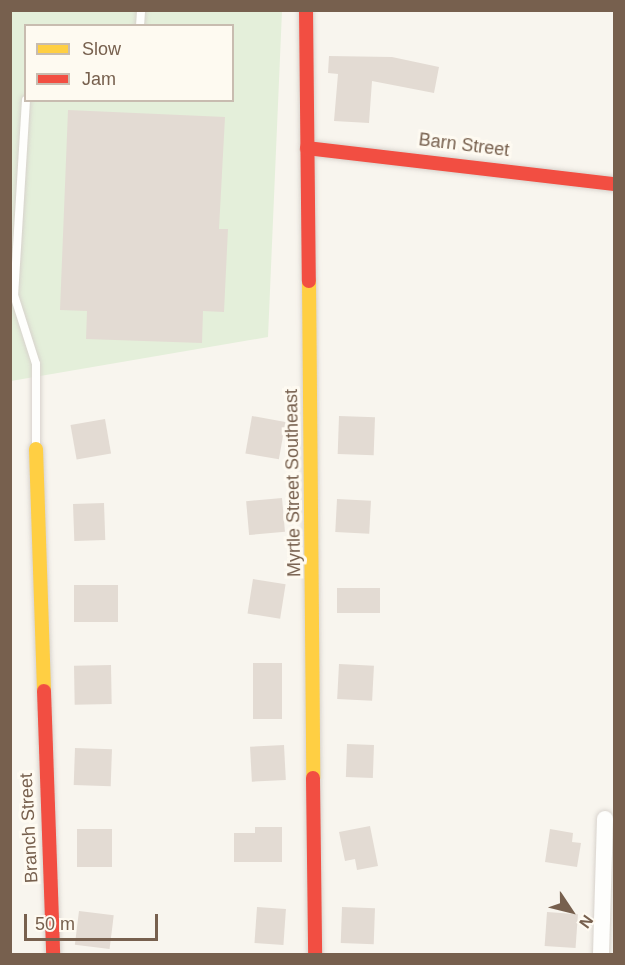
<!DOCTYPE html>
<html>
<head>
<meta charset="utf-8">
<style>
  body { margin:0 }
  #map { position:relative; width:625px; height:965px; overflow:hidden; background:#f8f5ee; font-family:Helvetica,sans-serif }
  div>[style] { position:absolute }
  .green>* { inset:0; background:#e4efda }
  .building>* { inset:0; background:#e3dbd3; transform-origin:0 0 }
  .roads { filter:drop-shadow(0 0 2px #d7d2cc) drop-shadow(0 0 2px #d7d2cc) }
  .lane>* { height:8px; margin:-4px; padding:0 4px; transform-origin:4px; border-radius:4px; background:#fefefc }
  .street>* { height:16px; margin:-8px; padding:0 8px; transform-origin:8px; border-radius:8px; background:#fefefc }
  .slow>* { height:14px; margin:-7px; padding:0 7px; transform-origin:7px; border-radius:7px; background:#ffcf43 }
  .jam>* { height:14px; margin:-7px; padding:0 7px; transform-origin:7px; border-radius:7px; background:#f24e42 }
  span { translate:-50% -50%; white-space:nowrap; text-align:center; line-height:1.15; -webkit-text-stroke:6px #fefaf1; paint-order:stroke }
  .street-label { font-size:18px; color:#77604e }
  .frame { position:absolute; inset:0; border:12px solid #77604e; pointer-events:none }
  .legend { position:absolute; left:24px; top:24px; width:210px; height:78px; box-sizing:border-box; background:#fefaf1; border:2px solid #c8bcb0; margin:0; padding:8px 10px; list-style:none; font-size:18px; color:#77604e }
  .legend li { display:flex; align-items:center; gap:12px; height:30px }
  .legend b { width:30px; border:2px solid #c8bcb0 }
  .north { position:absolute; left:541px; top:881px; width:60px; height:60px; -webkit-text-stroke:4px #fefaf1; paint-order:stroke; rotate:125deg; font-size:16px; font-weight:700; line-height:24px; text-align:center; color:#77604e }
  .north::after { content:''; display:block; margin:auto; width:21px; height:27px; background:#77604e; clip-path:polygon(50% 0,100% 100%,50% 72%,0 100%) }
  .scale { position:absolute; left:24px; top:914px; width:134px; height:27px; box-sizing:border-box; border:3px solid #77604e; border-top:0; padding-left:8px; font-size:18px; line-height:21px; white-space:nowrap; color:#77604e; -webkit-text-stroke:4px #fefaf1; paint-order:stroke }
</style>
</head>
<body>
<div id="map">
  <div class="green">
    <div style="clip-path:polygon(evenodd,11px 11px,282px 11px,268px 337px,11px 381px,11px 11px,26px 26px,232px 26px,232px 100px,26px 100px,26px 26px)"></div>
  </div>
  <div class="building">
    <div style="clip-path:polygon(329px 56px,392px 57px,439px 67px,434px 93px,372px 81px,369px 123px,334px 121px,338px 74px,328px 73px)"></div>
    <div style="clip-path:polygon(68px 110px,225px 117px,219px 229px,228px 229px,224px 312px,203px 311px,202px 343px,86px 339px,87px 311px,60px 310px)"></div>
    <div style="left:252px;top:416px;width:34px;height:38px;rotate:10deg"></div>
    <div style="left:339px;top:416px;width:36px;height:38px;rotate:2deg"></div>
    <div style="left:105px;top:419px;width:35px;height:35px;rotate:80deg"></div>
    <div style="left:282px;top:498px;width:34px;height:36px;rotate:85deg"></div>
    <div style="left:337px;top:499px;width:34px;height:33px;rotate:3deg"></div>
    <div style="left:104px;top:503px;width:37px;height:31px;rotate:88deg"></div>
    <div style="left:253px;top:579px;width:33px;height:35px;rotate:9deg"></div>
    <div style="left:74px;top:585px;width:44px;height:37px"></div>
    <div style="left:337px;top:588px;width:43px;height:25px"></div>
    <div style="left:253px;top:663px;width:29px;height:56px"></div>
    <div style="left:339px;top:664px;width:35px;height:35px;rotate:3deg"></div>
    <div style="left:111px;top:665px;width:39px;height:37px;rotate:89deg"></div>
    <div style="left:347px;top:744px;width:27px;height:33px;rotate:2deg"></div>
    <div style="left:284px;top:745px;width:35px;height:34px;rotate:87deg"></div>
    <div style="left:75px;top:748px;width:37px;height:37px;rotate:2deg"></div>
    <div style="clip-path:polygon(370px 826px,378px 866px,357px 870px,355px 859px,345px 861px,339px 832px)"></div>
    <div style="clip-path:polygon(255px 827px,282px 827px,282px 862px,234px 862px,234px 833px,255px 833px)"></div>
    <div style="left:112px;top:829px;width:38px;height:35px;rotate:90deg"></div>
    <div style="clip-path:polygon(550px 829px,573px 833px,572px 842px,581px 843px,577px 867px,545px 862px)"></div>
    <div style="left:257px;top:907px;width:29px;height:36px;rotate:4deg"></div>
    <div style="left:342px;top:907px;width:33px;height:36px;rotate:2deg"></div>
    <div style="left:79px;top:911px;width:35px;height:34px;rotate:7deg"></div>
    <div style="left:547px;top:912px;width:31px;height:34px;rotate:4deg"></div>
  </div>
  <div class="roads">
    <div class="lane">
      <div style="left:140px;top:26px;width:16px;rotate:-86deg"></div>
      <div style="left:26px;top:100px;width:195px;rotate:93.5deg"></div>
      <div style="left:14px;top:295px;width:72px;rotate:72.3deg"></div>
      <div style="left:36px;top:364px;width:83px;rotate:90deg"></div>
    </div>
    <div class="street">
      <div style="left:601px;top:954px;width:135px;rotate:-88.3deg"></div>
    </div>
    <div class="slow">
      <div style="left:309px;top:281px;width:497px;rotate:89.5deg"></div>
      <div style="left:36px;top:449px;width:242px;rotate:88.1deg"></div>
    </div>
    <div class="jam">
      <div style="left:306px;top:10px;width:271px;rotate:89.4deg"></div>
      <div style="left:307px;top:148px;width:309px;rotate:6.7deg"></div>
      <div style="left:44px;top:691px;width:263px;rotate:88deg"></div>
      <div style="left:313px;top:778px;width:176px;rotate:89.3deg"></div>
    </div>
  </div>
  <div class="street-label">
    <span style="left:464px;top:145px;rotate:7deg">Barn Street</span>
    <span style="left:293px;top:483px;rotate:-91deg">Myrtle Street Southeast</span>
    <span style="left:29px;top:828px;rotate:-93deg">Branch Street</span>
  </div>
  <div class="frame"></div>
  <ul class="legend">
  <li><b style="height:8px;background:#ffcf43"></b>Slow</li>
  <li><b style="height:8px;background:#f24e42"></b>Jam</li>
  </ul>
  <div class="north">N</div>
  <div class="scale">50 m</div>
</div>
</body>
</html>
